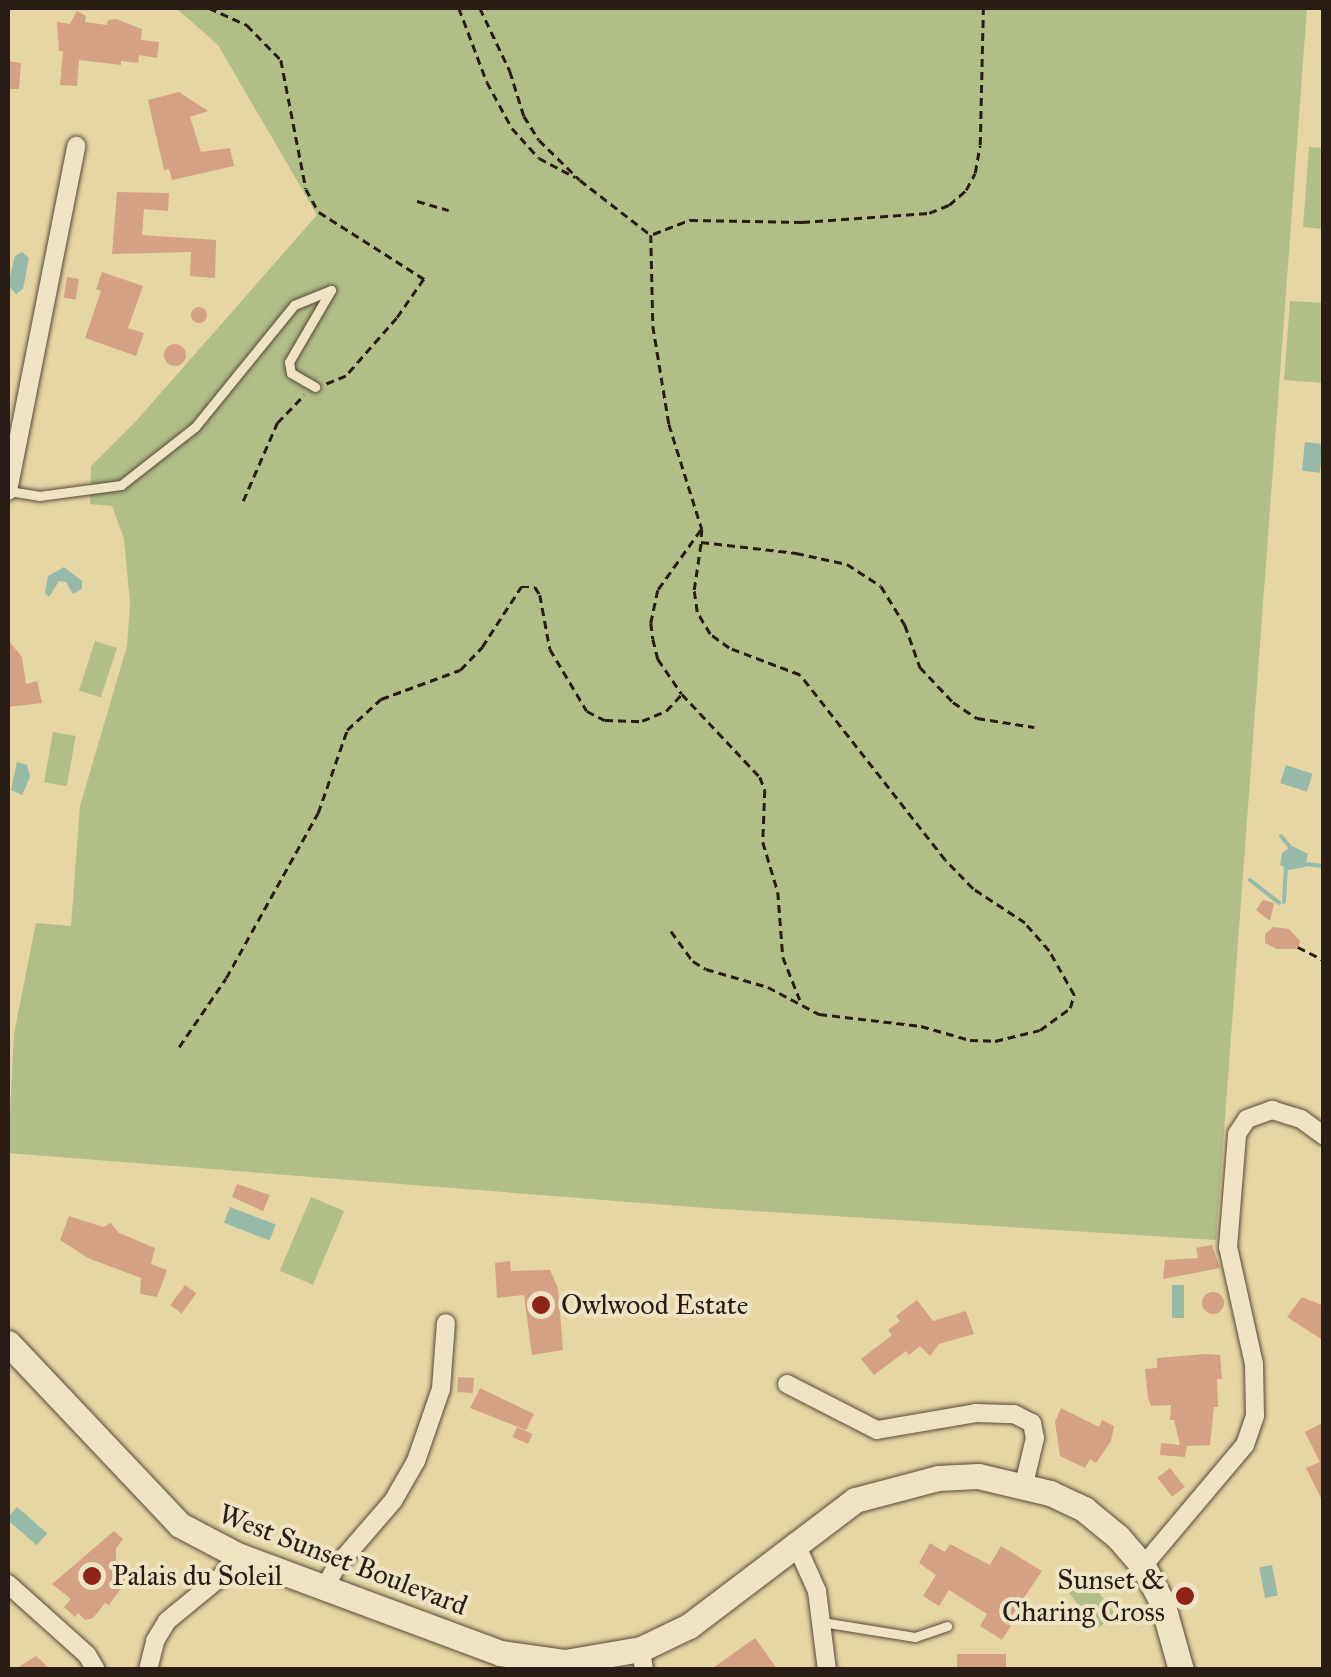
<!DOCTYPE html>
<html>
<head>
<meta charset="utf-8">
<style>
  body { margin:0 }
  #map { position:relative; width:1331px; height:1677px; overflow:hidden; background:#e5d6a4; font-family:"IM FELL Great Primer",serif }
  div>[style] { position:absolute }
  .green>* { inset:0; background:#b1be88; transform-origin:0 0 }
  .water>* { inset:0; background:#96b9a8; transform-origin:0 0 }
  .stream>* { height:4px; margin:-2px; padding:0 2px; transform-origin:2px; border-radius:2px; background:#96b9a8 }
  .building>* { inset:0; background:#d4a184; transform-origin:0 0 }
  .round { border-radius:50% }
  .path>* { height:2.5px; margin-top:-1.25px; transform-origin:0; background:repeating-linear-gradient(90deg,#291c15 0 8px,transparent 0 13px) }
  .roads { filter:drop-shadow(0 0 2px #584a39) drop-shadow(0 0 2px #584a39) }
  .service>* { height:9px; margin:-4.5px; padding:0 4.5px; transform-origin:4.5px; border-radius:4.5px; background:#eee4c4 }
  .minor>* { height:18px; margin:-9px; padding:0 9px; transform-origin:9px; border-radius:9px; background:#eee4c4 }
  .secondary>* { height:25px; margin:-12.5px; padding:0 12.5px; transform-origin:12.5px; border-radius:12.5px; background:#eee4c4 }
  .dots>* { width:28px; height:28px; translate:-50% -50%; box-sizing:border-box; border:5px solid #eee4c4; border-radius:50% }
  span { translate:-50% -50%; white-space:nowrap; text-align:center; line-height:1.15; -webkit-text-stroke:8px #eee4c4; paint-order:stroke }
  .poi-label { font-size:28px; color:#291c15 }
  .left { translate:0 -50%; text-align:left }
  .right { translate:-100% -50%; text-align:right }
  .street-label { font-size:28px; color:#291c15 }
  .frame { position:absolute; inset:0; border:10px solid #291c15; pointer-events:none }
</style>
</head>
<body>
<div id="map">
  <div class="green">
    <div style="clip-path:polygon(176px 8px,1307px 8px,1216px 1240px,706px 1208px,8px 1153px,14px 1034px,36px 923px,71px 926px,80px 806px,127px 646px,130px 603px,124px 539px,112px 506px,90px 504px,91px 466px,137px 420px,317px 215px,218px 45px)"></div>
    <div style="clip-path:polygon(1309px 147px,1323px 148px,1323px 229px,1303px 227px)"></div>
    <div style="clip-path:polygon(1290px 301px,1323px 303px,1323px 383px,1284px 380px)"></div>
    <div style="left:95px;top:641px;width:23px;height:52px;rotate:18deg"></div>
    <div style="left:53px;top:732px;width:23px;height:51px;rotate:10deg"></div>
    <div style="left:311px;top:1197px;width:36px;height:80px;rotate:23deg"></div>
    <div style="left:1085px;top:1574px;width:51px;height:24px;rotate:53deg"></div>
  </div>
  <div class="water">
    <div style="clip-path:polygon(22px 252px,29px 258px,23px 289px,16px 294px,8px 285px,15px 256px)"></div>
    <div style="left:1305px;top:442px;width:18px;height:29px;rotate:6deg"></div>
    <div style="clip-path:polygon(64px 567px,82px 581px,82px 589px,73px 594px,66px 582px,59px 581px,49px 597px,45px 593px,48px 576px)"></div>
    <div style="clip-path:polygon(17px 762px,27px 765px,30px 777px,22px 795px,11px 790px)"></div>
    <div style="left:1286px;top:765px;width:28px;height:19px;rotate:18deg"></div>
    <div style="clip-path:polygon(1292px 846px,1308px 854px,1305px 867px,1289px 870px,1280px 865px,1282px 853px)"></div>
    <div style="left:230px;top:1207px;width:49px;height:17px;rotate:21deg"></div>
    <div style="left:1172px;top:1285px;width:12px;height:33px"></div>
    <div style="left:17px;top:1507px;width:40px;height:16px;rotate:41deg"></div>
    <div style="left:1272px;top:1565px;width:31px;height:13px;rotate:79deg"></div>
  </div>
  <div class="stream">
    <div style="left:1281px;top:836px;width:14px;rotate:51deg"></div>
    <div style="left:1306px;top:864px;width:17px;rotate:7deg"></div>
    <div style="left:1250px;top:880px;width:37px;rotate:38deg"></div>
    <div style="left:1284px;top:902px;width:33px;rotate:-87deg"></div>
  </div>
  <div class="building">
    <div style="clip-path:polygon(77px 11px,86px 16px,85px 22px,107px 25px,108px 20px,116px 19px,142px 29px,141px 40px,159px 42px,157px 58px,139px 55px,138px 63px,121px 61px,121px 65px,79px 60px,77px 86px,60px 85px,63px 51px,59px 51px,57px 22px,70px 24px)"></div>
    <div style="clip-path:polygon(8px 61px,21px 63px,19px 89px,8px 89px)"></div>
    <div style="clip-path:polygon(179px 92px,208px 111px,190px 117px,201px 152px,230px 148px,234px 166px,172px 180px,169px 169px,164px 170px,148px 100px)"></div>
    <div style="clip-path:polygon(117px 192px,169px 193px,168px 211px,144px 209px,142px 235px,216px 240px,215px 278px,190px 276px,191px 252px,112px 254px)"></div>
    <div style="clip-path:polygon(102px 272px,143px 286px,128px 328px,144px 333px,136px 356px,85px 338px,101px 291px,96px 289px)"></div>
    <div style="left:67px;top:277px;width:12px;height:21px;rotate:9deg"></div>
    <div class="round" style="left:191px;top:307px;width:16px;height:16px"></div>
    <div class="round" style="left:164px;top:344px;width:22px;height:22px"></div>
    <div style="clip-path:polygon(8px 640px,22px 657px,26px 684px,37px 681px,42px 703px,8px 707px)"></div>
    <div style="clip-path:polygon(1263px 900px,1274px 903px,1270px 921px,1256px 910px)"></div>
    <div style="clip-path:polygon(1273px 927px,1289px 929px,1300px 941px,1298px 949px,1277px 949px,1265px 943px,1265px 934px)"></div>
    <div style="clip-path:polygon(237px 1184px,270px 1195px,263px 1211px,232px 1197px)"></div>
    <div style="clip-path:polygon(69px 1216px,103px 1227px,111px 1223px,119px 1233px,155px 1248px,151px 1264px,167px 1270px,157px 1297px,140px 1294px,141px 1278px,88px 1258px,60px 1240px)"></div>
    <div style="clip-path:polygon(1212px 1245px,1220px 1268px,1163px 1279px,1165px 1260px,1198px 1258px,1196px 1248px)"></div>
    <div style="clip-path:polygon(510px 1261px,511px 1271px,550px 1270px,558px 1288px,563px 1350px,532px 1355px,524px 1295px,497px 1298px,495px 1263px)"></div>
    <div style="left:185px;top:1285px;width:14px;height:25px;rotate:36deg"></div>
    <div class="round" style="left:1202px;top:1292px;width:22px;height:22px"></div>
    <div style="clip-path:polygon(1302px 1297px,1324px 1306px,1324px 1341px,1287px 1317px)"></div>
    <div style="clip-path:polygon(917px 1300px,933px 1321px,966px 1311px,974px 1334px,939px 1344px,930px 1356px,920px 1346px,909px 1355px,906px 1351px,874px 1375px,861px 1359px,892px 1335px,888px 1330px,900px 1321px,896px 1316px)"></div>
    <div style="clip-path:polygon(1206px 1354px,1220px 1355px,1222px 1379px,1217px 1379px,1218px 1407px,1214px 1407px,1210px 1445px,1187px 1446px,1185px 1457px,1160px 1455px,1161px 1443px,1180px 1445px,1174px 1420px,1170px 1420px,1171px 1405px,1151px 1406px,1148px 1398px,1145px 1369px,1157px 1368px,1157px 1358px)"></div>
    <div style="left:458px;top:1377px;width:16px;height:15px;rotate:4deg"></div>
    <div style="clip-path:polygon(480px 1388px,534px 1414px,526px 1430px,470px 1408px)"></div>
    <div style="clip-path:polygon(1061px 1408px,1099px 1427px,1102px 1420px,1114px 1426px,1111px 1441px,1096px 1463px,1090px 1459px,1085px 1468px,1060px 1456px,1055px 1422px)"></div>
    <div style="clip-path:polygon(1324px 1422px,1324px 1504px,1306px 1468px,1320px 1462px,1305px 1432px)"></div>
    <div style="left:517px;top:1427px;width:17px;height:11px;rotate:24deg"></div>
    <div style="left:1170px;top:1468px;width:24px;height:16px;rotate:52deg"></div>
    <div style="clip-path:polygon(114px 1531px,123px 1539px,116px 1548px,116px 1564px,128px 1574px,127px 1580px,109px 1605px,105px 1603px,93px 1618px,85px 1620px,78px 1613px,75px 1617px,64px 1607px,71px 1599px,52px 1584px)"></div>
    <div style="clip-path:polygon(930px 1543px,945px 1552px,950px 1544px,990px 1565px,1001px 1546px,1042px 1571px,1009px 1620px,1013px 1622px,1002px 1640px,980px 1626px,987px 1614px,949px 1590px,939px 1606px,923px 1596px,936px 1575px,919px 1563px)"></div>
    <div style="clip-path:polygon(755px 1638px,778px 1670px,710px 1670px)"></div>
    <div style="clip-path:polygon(957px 1654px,1006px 1654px,1006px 1670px,957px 1667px)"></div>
    <div style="clip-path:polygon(36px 1656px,51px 1670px,14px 1670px)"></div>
  </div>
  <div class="path">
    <div style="left:209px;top:8px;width:42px;rotate:24.1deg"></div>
    <div style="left:247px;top:25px;width:49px;rotate:45.8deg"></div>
    <div style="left:281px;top:60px;width:131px;rotate:79deg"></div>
    <div style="left:306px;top:189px;width:26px;rotate:61deg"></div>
    <div style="left:319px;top:212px;width:125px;rotate:32.5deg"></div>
    <div style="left:424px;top:279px;width:47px;rotate:124.7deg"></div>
    <div style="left:397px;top:318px;width:77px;rotate:131.3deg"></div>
    <div style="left:346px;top:376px;width:24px;rotate:158deg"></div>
    <div style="left:459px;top:8px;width:79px;rotate:69.3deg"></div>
    <div style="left:487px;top:82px;width:52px;rotate:61.5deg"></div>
    <div style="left:512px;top:128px;width:40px;rotate:48deg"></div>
    <div style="left:539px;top:158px;width:41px;rotate:27.8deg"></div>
    <div style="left:480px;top:8px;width:70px;rotate:64.5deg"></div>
    <div style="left:510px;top:71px;width:47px;rotate:72.7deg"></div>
    <div style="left:524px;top:116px;width:28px;rotate:58deg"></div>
    <div style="left:539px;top:140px;width:57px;rotate:44.3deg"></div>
    <div style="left:580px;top:180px;width:90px;rotate:37.8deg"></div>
    <div style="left:651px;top:235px;width:91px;rotate:88.7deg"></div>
    <div style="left:653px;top:326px;width:99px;rotate:80.7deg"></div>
    <div style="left:669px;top:424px;width:110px;rotate:72.6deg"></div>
    <div style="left:702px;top:529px;width:13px;rotate:94deg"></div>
    <div style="left:701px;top:542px;width:96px;rotate:6.6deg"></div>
    <div style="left:796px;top:553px;width:52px;rotate:12.2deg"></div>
    <div style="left:847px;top:564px;width:40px;rotate:32.9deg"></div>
    <div style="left:881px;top:586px;width:46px;rotate:58.4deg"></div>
    <div style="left:905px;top:625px;width:45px;rotate:70.3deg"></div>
    <div style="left:920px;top:667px;width:48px;rotate:46.7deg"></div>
    <div style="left:953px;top:702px;width:29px;rotate:34deg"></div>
    <div style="left:977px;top:718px;width:58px;rotate:9deg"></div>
    <div style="left:417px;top:201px;width:33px;rotate:16deg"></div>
    <div style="left:653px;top:234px;width:40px;rotate:-21deg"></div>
    <div style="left:690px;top:220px;width:112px;rotate:1deg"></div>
    <div style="left:802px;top:222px;width:127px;rotate:-4.1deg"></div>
    <div style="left:929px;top:213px;width:22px;rotate:-22deg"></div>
    <div style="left:949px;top:205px;width:23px;rotate:-41deg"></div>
    <div style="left:966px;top:190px;width:19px;rotate:-62deg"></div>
    <div style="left:975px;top:173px;width:28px;rotate:-80deg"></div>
    <div style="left:980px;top:145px;width:137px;rotate:-88.7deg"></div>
    <div style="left:243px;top:501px;width:85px;rotate:-66.4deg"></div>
    <div style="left:277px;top:423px;width:39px;rotate:-46deg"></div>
    <div style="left:701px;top:530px;width:74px;rotate:125.6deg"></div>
    <div style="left:658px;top:590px;width:34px;rotate:102deg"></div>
    <div style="left:651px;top:623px;width:16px;rotate:83deg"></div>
    <div style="left:653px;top:639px;width:21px;rotate:76deg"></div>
    <div style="left:658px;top:659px;width:42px;rotate:55.6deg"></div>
    <div style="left:682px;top:694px;width:114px;rotate:46.8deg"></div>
    <div style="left:760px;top:777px;width:14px;rotate:69deg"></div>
    <div style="left:765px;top:790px;width:52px;rotate:92.2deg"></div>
    <div style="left:763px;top:842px;width:52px;rotate:73.3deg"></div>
    <div style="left:778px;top:892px;width:65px;rotate:85.6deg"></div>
    <div style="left:783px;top:957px;width:46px;rotate:68.4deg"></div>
    <div style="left:671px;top:931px;width:37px;rotate:54deg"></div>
    <div style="left:693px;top:961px;width:15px;rotate:32deg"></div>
    <div style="left:706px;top:969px;width:65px;rotate:16.2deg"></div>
    <div style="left:768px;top:987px;width:58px;rotate:27.9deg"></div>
    <div style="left:819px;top:1014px;width:103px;rotate:6.7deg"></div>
    <div style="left:921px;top:1026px;width:51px;rotate:15.9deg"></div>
    <div style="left:970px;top:1040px;width:25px;rotate:2deg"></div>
    <div style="left:995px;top:1041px;width:46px;rotate:-13.7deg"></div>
    <div style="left:1040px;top:1030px;width:37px;rotate:-36deg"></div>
    <div style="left:1070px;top:1008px;width:14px;rotate:-73deg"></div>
    <div style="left:1074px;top:995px;width:51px;rotate:-119.6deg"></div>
    <div style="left:1049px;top:951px;width:37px;rotate:-131deg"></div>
    <div style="left:1025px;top:923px;width:62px;rotate:-146.8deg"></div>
    <div style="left:973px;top:889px;width:40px;rotate:-134deg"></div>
    <div style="left:945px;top:860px;width:235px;rotate:-128.1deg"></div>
    <div style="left:800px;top:675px;width:76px;rotate:-159.2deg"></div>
    <div style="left:729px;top:648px;width:24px;rotate:-144deg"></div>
    <div style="left:710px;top:634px;width:26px;rotate:-121deg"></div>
    <div style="left:697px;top:612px;width:22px;rotate:-98deg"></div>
    <div style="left:694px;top:590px;width:49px;rotate:-81.7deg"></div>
    <div style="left:1298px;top:947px;width:29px;rotate:27deg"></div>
    <div style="left:179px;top:1047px;width:83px;rotate:-55.7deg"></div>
    <div style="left:226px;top:978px;width:189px;rotate:-60.9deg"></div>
    <div style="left:318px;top:813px;width:88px;rotate:-70.7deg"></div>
    <div style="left:347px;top:730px;width:46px;rotate:-42.4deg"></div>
    <div style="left:381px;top:699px;width:84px;rotate:-20.2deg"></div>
    <div style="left:460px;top:670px;width:32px;rotate:-46deg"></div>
    <div style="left:482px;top:647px;width:72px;rotate:-57deg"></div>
    <div style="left:521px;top:587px;width:14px"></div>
    <div style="left:535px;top:587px;width:9px;rotate:58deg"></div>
    <div style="left:540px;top:595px;width:55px;rotate:79.5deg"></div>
    <div style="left:550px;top:649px;width:72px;rotate:59.2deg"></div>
    <div style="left:587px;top:711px;width:20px;rotate:27deg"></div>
    <div style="left:605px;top:720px;width:37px;rotate:2deg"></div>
    <div style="left:642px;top:721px;width:26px;rotate:-23deg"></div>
    <div style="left:666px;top:711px;width:23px;rotate:-47deg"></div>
  </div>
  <div class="roads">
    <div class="service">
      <div style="left:9px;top:491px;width:30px;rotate:9deg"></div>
      <div style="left:39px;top:496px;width:83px;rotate:-7.6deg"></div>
      <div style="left:121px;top:485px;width:94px;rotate:-38.1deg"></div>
      <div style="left:195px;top:427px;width:157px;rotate:-50.9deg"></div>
      <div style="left:294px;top:305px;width:40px;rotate:-22deg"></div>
      <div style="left:331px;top:290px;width:83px;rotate:120.3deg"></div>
      <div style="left:289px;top:362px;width:11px;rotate:80deg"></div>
      <div style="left:291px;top:373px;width:28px;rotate:30deg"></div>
      <div style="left:822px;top:1622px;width:94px;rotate:9.2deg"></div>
      <div style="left:915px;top:1637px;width:34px;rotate:-19deg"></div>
    </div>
    <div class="minor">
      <div style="left:8px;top:491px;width:352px;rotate:-78.8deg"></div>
      <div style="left:787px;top:1384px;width:101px;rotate:27.1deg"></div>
      <div style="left:877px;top:1430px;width:100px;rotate:-9.7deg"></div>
      <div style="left:976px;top:1413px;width:38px;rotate:2deg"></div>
      <div style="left:1014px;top:1414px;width:20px;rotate:27deg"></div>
      <div style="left:1032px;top:1423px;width:15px;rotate:79deg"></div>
      <div style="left:1035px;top:1438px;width:47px;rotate:103.4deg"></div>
      <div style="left:795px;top:1542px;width:54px;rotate:65.8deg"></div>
      <div style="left:817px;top:1591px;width:80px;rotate:82.8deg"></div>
      <div style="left:1143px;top:1566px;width:158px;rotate:-49.9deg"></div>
      <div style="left:1245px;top:1445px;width:31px;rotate:-71deg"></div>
      <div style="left:1255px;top:1416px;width:52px;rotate:-91.1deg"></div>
      <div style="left:1254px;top:1364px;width:120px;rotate:-102.5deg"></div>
      <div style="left:1228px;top:1247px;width:113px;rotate:-85.4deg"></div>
      <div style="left:1237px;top:1134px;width:18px;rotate:-56deg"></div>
      <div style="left:1247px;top:1119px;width:27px;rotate:-20deg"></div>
      <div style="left:1272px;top:1110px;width:30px;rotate:17deg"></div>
      <div style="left:1301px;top:1119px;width:29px;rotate:36deg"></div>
      <div style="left:8px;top:1584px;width:106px;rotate:41.9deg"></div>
      <div style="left:87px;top:1655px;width:17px;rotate:59deg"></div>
      <div style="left:325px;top:1587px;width:23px;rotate:-61deg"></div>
      <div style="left:336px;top:1567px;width:87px;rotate:-49.2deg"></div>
      <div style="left:393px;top:1501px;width:46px;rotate:-60.1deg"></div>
      <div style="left:416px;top:1461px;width:76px;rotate:-70.9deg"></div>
      <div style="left:441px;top:1389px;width:66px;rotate:-85.7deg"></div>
      <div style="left:641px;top:1649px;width:21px;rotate:82deg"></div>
      <div style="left:148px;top:1670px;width:30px;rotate:-76deg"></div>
      <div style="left:155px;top:1641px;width:23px;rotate:-59deg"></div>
      <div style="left:167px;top:1621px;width:72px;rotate:-39.4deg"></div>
      <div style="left:223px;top:1575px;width:24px;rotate:-55deg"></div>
    </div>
    <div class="secondary">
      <div style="left:8px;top:1343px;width:250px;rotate:46.6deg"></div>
      <div style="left:180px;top:1525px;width:64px;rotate:27.8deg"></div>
      <div style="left:237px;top:1555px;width:281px;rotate:20.4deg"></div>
      <div style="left:500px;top:1653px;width:66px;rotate:7.9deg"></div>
      <div style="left:565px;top:1662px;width:77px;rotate:-9.7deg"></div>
      <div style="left:641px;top:1649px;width:53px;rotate:-25.6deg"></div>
      <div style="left:689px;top:1626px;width:208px;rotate:-37.2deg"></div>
      <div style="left:855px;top:1500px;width:86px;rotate:-14.8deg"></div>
      <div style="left:938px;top:1478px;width:40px;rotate:-2.9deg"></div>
      <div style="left:978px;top:1476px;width:74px;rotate:13.3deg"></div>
      <div style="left:1050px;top:1493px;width:38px;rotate:25deg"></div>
      <div style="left:1084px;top:1509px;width:44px;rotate:39.5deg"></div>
      <div style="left:1118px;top:1537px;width:38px;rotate:49deg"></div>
      <div style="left:1143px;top:1566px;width:41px;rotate:62.2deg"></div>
      <div style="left:1162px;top:1602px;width:71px;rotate:74.4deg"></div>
    </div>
  </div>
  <div class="dots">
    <div style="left:541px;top:1305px;background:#8f2418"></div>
    <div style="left:92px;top:1576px;background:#8f2418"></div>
    <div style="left:1185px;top:1596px;background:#8f2418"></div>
  </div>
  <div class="poi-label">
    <span class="left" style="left:561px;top:1305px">Owlwood Estate</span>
    <span class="left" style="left:112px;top:1576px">Palais du Soleil</span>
    <span class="right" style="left:1165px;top:1596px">Sunset &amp;<br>Charing Cross</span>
  </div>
  <div class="street-label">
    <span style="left:343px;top:1560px;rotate:21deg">West Sunset Boulevard</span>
  </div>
  <div class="frame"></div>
</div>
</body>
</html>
